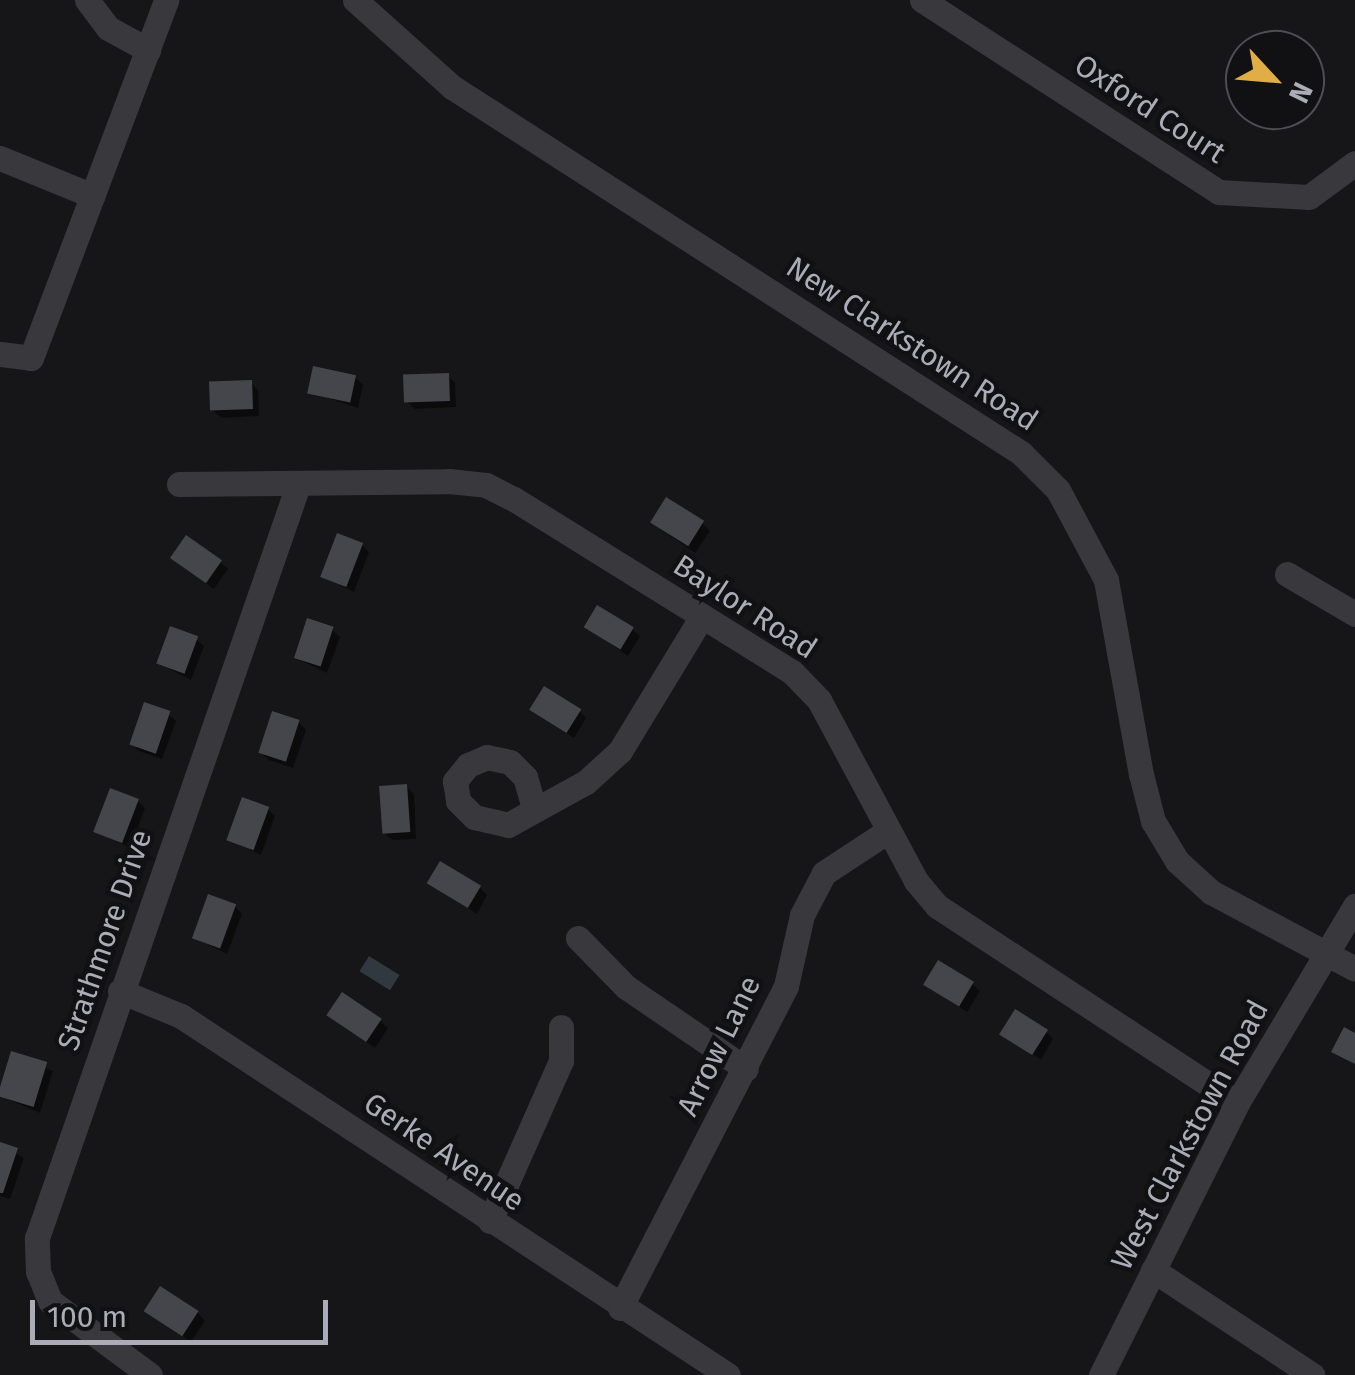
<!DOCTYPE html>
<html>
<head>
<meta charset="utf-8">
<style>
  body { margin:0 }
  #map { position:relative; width:1355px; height:1375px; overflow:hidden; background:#161618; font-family:"Fira Sans",sans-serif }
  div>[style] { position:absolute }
  .water>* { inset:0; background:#303940; transform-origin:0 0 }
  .shadow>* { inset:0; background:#0007 }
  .building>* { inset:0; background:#45464b; transform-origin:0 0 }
  .minor>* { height:25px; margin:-12.5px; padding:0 12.5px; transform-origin:12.5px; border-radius:12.5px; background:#38383d }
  span { translate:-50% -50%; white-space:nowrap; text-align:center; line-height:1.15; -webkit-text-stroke:9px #111113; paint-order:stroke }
  .street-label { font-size:30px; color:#aaadb7 }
  .north { position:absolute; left:1225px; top:30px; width:100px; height:100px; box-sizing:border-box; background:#111113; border:2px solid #4e4f55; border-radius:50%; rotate:116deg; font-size:28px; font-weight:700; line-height:40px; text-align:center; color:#aaadb7 }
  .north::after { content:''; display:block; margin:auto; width:35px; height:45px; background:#e1ae45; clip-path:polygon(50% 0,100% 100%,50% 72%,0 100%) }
  .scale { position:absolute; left:30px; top:1300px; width:298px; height:45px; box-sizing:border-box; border:5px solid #aaadb7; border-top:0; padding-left:12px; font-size:30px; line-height:35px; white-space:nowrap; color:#aaadb7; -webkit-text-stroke:8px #111113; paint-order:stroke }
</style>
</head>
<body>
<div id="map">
  <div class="water">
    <div style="left:369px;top:956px;width:36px;height:18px;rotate:32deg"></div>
  </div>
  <div class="shadow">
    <div style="clip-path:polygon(448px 376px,455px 383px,456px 407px,415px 409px,407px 402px)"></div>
    <div style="clip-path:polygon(355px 377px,363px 385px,358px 408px,310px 392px)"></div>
    <div style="clip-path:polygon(251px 383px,258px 390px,259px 416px,221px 418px,213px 410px)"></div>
    <div style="clip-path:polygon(702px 523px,710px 531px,695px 553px,660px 529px)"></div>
    <div style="clip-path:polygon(362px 545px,369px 552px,354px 592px,323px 576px)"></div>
    <div style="clip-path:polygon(220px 562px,228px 569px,214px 589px,180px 565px)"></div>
    <div style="clip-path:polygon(587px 627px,632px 629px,640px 636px,628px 656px)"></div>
    <div style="clip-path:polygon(332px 630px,340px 637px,327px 673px,296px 658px)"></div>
    <div style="clip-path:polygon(196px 639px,204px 646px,191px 680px,160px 664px)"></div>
    <div style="clip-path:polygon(532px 710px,579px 711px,586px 718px,574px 738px)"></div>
    <div style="clip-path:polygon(168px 714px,176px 721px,162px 759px,139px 751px,131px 743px)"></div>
    <div style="clip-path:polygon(299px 722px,306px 730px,293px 768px,269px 760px,261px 753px)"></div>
    <div style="clip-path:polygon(406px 786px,414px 794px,416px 839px,392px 840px,384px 833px)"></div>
    <div style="clip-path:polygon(138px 801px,145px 808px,130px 848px,97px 831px)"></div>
    <div style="clip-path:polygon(268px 809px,275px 816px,261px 855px,229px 839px)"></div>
    <div style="clip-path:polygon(430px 884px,480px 888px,487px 895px,477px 914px)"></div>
    <div style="clip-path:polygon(235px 906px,242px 914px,227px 954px,194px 938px)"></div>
    <div style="clip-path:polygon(925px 984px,972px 984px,980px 991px,967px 1012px)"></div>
    <div style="clip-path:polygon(380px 1021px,388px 1028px,375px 1048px,337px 1022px)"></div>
    <div style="clip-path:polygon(1046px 1032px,1053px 1039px,1041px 1060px,1002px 1033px)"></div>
    <div style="clip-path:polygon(13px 1054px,53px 1071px,40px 1113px,0 1096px)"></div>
    <div style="clip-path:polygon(0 1144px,24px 1158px,10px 1199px,0 1196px)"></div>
    <div style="clip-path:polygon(146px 1311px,198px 1313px,205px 1321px,191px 1342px)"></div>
  </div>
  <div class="building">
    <div style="left:313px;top:366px;width:44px;height:28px;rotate:12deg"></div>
    <div style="left:449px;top:373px;width:28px;height:46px;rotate:88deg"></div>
    <div style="left:252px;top:380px;width:29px;height:43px;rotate:88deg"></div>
    <div style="left:666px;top:497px;width:45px;height:30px;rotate:32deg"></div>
    <div style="left:337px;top:533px;width:28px;height:47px;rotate:21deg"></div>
    <div style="left:186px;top:535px;width:44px;height:28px;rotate:35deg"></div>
    <div style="left:597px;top:605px;width:43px;height:26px;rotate:31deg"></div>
    <div style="left:307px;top:618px;width:28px;height:42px;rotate:18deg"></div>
    <div style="left:170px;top:626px;width:30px;height:40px;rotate:20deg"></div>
    <div style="left:544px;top:686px;width:44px;height:28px;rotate:32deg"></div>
    <div style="left:144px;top:702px;width:28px;height:45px;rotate:19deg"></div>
    <div style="left:272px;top:711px;width:29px;height:44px;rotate:18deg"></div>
    <div style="left:407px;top:784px;width:48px;height:28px;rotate:86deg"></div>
    <div style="left:110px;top:788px;width:31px;height:47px;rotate:21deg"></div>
    <div style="left:242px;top:797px;width:29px;height:46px;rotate:20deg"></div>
    <div style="left:440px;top:861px;width:48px;height:26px;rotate:31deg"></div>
    <div style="left:208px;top:894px;width:30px;height:47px;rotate:20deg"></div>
    <div style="left:938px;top:960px;width:42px;height:29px;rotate:31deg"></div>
    <div style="left:342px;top:992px;width:48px;height:28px;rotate:34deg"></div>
    <div style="left:1015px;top:1009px;width:39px;height:30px;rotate:32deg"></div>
    <div style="clip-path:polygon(1344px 1027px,1355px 1033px,1355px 1064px,1331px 1052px)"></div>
    <div style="left:11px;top:1051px;width:38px;height:47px;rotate:17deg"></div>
    <div style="clip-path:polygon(0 1142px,18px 1148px,3px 1193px,0 1193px)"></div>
    <div style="left:160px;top:1286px;width:46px;height:30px;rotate:33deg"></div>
  </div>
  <div class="minor">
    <div style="left:87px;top:0;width:35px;rotate:53deg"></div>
    <div style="left:108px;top:28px;width:46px;rotate:28.8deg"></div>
    <div style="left:355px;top:0;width:130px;rotate:41.9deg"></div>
    <div style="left:452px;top:87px;width:677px;rotate:32.75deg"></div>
    <div style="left:1021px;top:453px;width:52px;rotate:45deg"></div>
    <div style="left:1058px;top:490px;width:102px;rotate:61.9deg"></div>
    <div style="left:1106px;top:580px;width:197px;rotate:79.8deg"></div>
    <div style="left:1141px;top:774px;width:49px;rotate:75.7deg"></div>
    <div style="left:1153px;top:821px;width:47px;rotate:59deg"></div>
    <div style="left:1177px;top:861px;width:46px;rotate:42.4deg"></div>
    <div style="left:1211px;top:892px;width:163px;rotate:28.1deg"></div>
    <div style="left:922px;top:0;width:354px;rotate:32.9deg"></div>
    <div style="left:1219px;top:192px;width:90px;rotate:3.2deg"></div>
    <div style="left:1309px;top:197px;width:57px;rotate:-36.5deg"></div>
    <div style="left:0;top:158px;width:100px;rotate:22.2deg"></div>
    <div style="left:0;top:354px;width:31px;rotate:7deg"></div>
    <div style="left:31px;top:358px;width:383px;rotate:-69.3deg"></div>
    <div style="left:179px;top:484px;width:270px;rotate:-0.6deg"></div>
    <div style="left:449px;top:481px;width:37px;rotate:6deg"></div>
    <div style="left:486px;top:485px;width:31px;rotate:27deg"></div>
    <div style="left:514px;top:499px;width:327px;rotate:31.9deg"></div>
    <div style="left:792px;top:672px;width:39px;rotate:46deg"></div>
    <div style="left:819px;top:700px;width:205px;rotate:61.8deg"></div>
    <div style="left:916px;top:881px;width:33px;rotate:50deg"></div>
    <div style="left:937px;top:906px;width:359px;rotate:33.3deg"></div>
    <div style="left:1287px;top:574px;width:79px;rotate:30.5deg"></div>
    <div style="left:534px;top:808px;width:32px;rotate:-106deg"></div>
    <div style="left:525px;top:777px;width:21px;rotate:-135deg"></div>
    <div style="left:510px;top:762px;width:24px;rotate:-168deg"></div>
    <div style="left:487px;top:757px;width:21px;rotate:157deg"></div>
    <div style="left:468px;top:765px;width:21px;rotate:129deg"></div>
    <div style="left:455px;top:781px;width:20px;rotate:81deg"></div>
    <div style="left:458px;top:801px;width:23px;rotate:45deg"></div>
    <div style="left:474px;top:817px;width:35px;rotate:13deg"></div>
    <div style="left:508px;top:825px;width:89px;rotate:-28.9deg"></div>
    <div style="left:586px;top:782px;width:46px;rotate:-42.4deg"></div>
    <div style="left:620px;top:751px;width:158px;rotate:-58.7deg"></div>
    <div style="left:578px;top:938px;width:69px;rotate:45.6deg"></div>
    <div style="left:626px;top:987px;width:145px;rotate:34.3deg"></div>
    <div style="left:120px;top:991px;width:66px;rotate:22.3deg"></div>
    <div style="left:181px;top:1016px;width:654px;rotate:33.28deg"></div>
    <div style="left:490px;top:1221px;width:175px;rotate:-66.1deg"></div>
    <div style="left:561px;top:1061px;width:34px;rotate:-90deg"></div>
    <div style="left:1153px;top:1270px;width:191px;rotate:33.4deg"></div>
    <div style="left:620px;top:1308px;width:362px;rotate:-62.7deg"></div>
    <div style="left:786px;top:986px;width:73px;rotate:-77.3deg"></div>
    <div style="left:802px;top:915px;width:47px;rotate:-62.4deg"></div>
    <div style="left:824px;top:873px;width:77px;rotate:-33.3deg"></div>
    <div style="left:150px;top:1375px;width:124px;rotate:-143.5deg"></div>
    <div style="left:50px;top:1301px;width:31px;rotate:-112deg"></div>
    <div style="left:38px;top:1272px;width:34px;rotate:-92deg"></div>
    <div style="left:37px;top:1238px;width:797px;rotate:-70.88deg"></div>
    <div style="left:1101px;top:1375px;width:304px;rotate:-63.4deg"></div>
    <div style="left:1237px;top:1103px;width:230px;rotate:-59.1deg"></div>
  </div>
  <div class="street-label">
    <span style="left:1150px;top:109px;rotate:33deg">Oxford Court</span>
    <span style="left:912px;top:344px;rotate:33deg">New Clarkstown Road</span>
    <span style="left:745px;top:607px;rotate:33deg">Baylor Road</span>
    <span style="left:105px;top:940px;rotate:-71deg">Strathmore Drive</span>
    <span style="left:719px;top:1046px;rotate:-64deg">Arrow Lane</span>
    <span style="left:1190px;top:1135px;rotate:-62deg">West Clarkstown Road</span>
    <span style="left:444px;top:1152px;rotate:34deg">Gerke Avenue</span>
  </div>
  <div class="north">N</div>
  <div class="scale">100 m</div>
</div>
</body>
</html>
